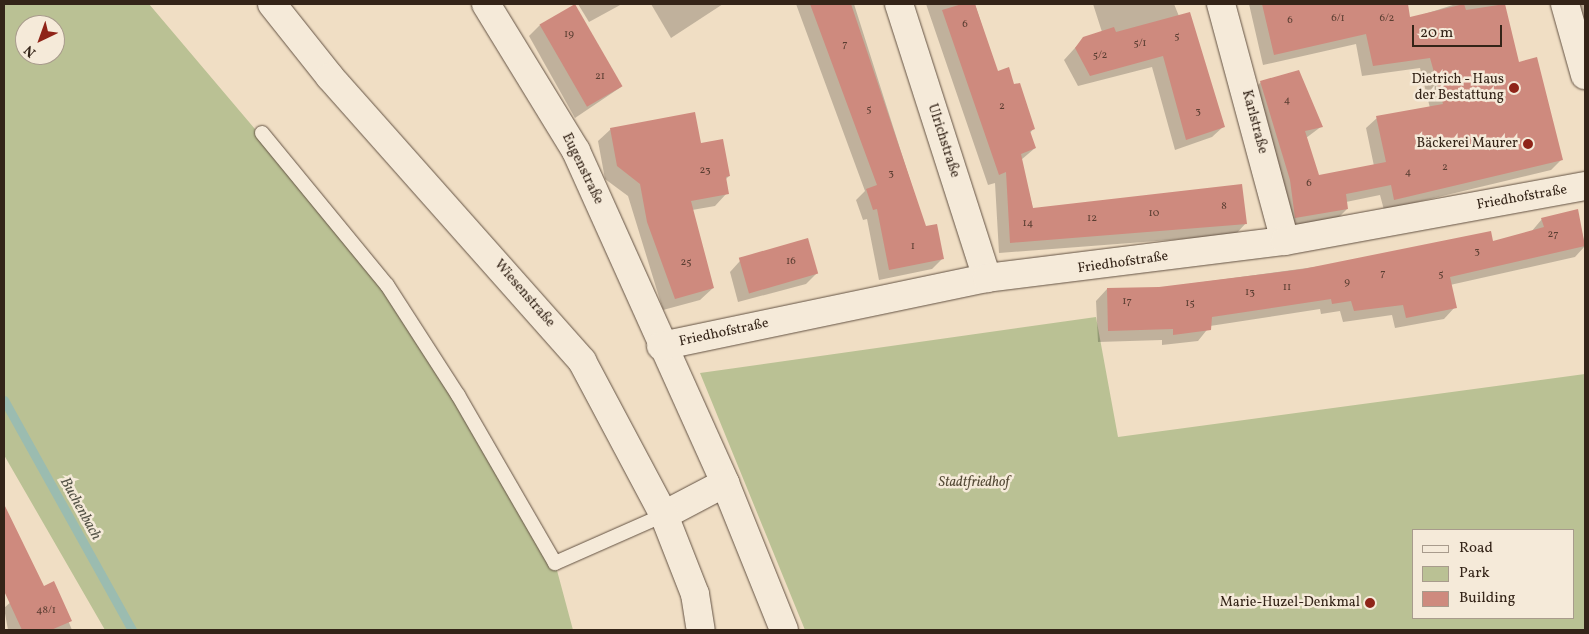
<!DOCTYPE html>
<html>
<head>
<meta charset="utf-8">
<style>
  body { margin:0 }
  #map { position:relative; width:1589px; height:634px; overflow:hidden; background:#f0dec4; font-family:Vollkorn,serif }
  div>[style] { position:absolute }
  .green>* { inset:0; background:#bac194 }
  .shadow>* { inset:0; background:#0003 }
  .stream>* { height:9px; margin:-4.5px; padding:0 4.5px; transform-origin:4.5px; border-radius:4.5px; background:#9bbcb0 }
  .building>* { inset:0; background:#ce8a7e; transform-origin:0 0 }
  .roads { filter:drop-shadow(0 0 1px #635243) drop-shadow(0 0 1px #635243) }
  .service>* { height:14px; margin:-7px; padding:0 7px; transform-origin:7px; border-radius:7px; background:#f5ead9 }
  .minor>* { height:28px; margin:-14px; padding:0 14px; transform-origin:14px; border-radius:14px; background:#f5ead9 }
  .tertiary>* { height:28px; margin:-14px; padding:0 14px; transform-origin:14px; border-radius:14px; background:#f5ead9 }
  .dots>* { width:14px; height:14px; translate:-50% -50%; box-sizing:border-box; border:2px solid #f5ead9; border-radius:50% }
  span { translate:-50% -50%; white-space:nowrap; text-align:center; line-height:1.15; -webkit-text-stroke:5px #f5ead9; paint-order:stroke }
  .number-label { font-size:11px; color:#5a3e32 }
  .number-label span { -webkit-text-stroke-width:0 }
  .poi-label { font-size:14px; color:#342418 }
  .right { translate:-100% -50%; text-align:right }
  .street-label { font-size:14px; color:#342418 }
  .park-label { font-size:14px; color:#564b37; font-style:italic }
  .water-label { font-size:15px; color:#535246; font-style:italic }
  .frame { position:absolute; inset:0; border:5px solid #342418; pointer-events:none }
  .legend { position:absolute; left:1412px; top:529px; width:162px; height:90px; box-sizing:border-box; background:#f5ead9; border:1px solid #a89b8c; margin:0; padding:6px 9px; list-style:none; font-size:15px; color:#342418 }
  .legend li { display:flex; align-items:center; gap:10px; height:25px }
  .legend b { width:25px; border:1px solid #a89b8c }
  .north { position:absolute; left:15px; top:15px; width:50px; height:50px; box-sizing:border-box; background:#f5ead9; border:1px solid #a89b8c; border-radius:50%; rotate:222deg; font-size:14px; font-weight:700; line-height:20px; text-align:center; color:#342418 }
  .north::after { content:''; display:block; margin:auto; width:18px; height:22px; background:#8f2418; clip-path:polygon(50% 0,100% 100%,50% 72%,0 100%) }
  .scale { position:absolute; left:1412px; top:25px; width:90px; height:22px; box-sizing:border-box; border:2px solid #342418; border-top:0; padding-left:6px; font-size:15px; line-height:18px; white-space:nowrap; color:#342418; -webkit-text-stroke:4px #f5ead9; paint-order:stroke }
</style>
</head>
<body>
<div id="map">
  <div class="green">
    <div style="clip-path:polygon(evenodd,4px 4px,149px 4px,387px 285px,555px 563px,573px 630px,105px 630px,4px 455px,4px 4px,25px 25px,55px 25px,55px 55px,25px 55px,25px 25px)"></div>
    <div style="clip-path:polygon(evenodd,1096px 317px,1118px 437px,1585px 374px,1585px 630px,805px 630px,700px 373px,1096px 317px,1413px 530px,1573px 530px,1573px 618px,1413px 618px,1413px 530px)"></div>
  </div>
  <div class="shadow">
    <div style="clip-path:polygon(578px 4px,622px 4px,589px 22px)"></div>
    <div style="clip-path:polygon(651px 4px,723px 4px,671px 38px)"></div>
    <div style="clip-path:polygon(796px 4px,854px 4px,925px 227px,942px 259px,932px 269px,879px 280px,867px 219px,863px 220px,856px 200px,865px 191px)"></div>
    <div style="clip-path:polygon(926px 4px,975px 4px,997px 73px,1014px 86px,1034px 128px,1030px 133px,1035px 148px,1021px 160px,1033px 209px,1246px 223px,1235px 235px,999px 253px,995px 183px,988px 185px)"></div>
    <div style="clip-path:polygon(1093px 4px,1174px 4px,1224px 126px,1212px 137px,1175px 150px,1152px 67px,1078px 86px,1064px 60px,1084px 38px,1102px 32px)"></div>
    <div style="clip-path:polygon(1249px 4px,1406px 4px,1409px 19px,1456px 4px,1504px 4px,1518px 63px,1561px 160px,1551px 170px,1384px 210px,1380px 195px,1346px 202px,1347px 209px,1336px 220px,1285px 228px,1250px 93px,1261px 82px,1322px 126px,1306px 138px,1318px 176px,1374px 166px,1366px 128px,1377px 118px,1430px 108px,1420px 68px,1362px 76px,1356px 44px,1263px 65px)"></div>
    <div style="clip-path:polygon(1578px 4px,1585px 4px,1585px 32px)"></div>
    <div style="clip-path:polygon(540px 25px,621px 87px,575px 118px,529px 36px)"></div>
    <div style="clip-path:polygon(611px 129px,700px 145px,729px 176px,725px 180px,727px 193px,715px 206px,692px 210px,713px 288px,700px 300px,663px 310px,628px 196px,605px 179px,598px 141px)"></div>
    <div style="clip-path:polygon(1577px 210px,1585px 246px,1575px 257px,1450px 285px,1455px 307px,1444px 319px,1395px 328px,1392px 315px,1343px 322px,1340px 311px,1321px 314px,1320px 309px,1210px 326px,1198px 341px,1162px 345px,1162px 340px,1098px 342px,1096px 301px,1107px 289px,1159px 288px,1492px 243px,1531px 232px,1542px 219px)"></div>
    <div style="clip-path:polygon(807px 240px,816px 274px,806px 284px,738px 302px,730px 272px,740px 261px)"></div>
    <div style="clip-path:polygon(17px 535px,43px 587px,53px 583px,72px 630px,8px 630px,4px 608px,12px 601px,4px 585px,4px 541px)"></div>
  </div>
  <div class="stream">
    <div style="left:4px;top:400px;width:263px;rotate:60.9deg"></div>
  </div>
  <div class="building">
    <div style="left:575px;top:4px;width:95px;height:41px;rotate:60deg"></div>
    <div style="clip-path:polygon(810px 4px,851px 4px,926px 226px,937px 224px,944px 259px,889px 270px,877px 209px,873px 210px,866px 189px,877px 185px)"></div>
    <div style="clip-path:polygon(962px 4px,975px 4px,998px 71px,1009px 67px,1014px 84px,1020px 83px,1035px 129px,1030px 131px,1036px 148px,1021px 154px,1033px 208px,1242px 184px,1247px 224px,1010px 243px,1006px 172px,999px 175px,942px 10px)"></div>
    <div style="clip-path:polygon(1262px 4px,1408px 4px,1410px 17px,1464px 4px,1466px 10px,1505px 4px,1519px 62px,1537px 57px,1563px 160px,1394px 200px,1391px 185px,1346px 194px,1348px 209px,1295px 218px,1290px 180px,1260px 81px,1299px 70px,1323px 127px,1305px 131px,1319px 175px,1386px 162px,1376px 116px,1443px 104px,1430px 58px,1373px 66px,1366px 34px,1274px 55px)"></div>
    <div style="clip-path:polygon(1190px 12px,1225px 127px,1186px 140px,1163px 56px,1090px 76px,1075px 48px,1083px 37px,1114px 27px,1116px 32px)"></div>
    <div style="clip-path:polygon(695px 112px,701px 143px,723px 139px,730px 176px,726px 177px,729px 194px,691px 201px,714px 288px,675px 299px,647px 222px,640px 184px,617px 166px,610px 128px)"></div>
    <div style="clip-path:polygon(1578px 209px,1585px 246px,1450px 277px,1457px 308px,1406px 318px,1403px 305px,1354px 311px,1351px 301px,1332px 304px,1331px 299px,1212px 317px,1211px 330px,1173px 335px,1173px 329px,1108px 331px,1107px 288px,1159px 287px,1303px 269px,1491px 231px,1493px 241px,1544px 227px,1541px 218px)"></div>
    <div style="left:808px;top:238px;width:37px;height:72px;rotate:74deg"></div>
    <div style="clip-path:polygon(4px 504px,44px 586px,54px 581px,72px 621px,51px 630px,22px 630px,4px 591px)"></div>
  </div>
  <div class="roads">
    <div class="service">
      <div style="left:262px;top:133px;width:197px;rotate:50.6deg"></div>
      <div style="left:387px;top:285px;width:131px;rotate:57.2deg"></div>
      <div style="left:458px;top:395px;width:194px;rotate:60deg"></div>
      <div style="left:555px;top:563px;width:119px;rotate:-23.8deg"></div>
    </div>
    <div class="minor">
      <div style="left:486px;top:4px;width:172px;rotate:58.5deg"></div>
      <div style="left:576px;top:151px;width:364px;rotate:65.8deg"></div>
      <div style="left:725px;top:483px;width:158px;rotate:68.1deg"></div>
      <div style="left:899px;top:4px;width:288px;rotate:72.2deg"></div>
      <div style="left:1221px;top:4px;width:245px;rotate:74.9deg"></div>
      <div style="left:661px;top:346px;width:333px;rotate:-11.8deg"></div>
      <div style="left:987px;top:278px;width:300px;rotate:-7.1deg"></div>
      <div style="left:1285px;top:241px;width:305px;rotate:-10.4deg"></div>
      <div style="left:664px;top:515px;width:69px;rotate:-27.7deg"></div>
    </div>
    <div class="tertiary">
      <div style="left:272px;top:4px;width:93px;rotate:51.5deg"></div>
      <div style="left:330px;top:77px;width:380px;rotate:48.4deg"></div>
      <div style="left:582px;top:361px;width:174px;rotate:62deg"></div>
      <div style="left:664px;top:515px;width:85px;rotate:68.6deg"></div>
      <div style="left:695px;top:594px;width:36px;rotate:81deg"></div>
      <div style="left:1565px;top:4px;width:74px;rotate:74.3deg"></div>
    </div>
  </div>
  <div class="dots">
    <div style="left:1514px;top:88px;background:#8f2418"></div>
    <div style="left:1528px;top:144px;background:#8f2418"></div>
    <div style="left:1370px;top:603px;background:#8f2418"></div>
  </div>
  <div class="number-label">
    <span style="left:1338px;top:19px">6/1</span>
    <span style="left:1387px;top:19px">6/2</span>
    <span style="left:1290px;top:21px">6</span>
    <span style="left:965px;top:25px">6</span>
    <span style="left:569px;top:35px">19</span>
    <span style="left:1177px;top:37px">5</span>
    <span style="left:1140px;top:44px">5/1</span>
    <span style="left:845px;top:45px">7</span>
    <span style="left:1100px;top:56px">5/2</span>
    <span style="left:600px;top:77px">21</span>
    <span style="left:1287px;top:101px">4</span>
    <span style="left:1002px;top:107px">2</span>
    <span style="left:869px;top:110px">5</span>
    <span style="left:1198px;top:112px">3</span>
    <span style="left:1445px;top:168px">2</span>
    <span style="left:705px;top:171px">23</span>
    <span style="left:1408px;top:173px">4</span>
    <span style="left:891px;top:174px">3</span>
    <span style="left:1309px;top:184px">6</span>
    <span style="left:1224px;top:207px">8</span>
    <span style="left:1154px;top:214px">10</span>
    <span style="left:1092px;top:219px">12</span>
    <span style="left:1028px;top:224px">14</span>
    <span style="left:1553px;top:235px">27</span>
    <span style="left:913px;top:247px">1</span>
    <span style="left:1477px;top:252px">3</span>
    <span style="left:791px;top:262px">16</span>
    <span style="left:686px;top:263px">25</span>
    <span style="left:1383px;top:274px">7</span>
    <span style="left:1441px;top:275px">5</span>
    <span style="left:1347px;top:283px">9</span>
    <span style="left:1287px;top:288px">11</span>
    <span style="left:1250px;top:293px">13</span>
    <span style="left:1127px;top:302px">17</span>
    <span style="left:1190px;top:304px">15</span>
    <span style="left:46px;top:611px">48/1</span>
  </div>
  <div class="poi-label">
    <span class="right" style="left:1504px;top:88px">Dietrich - Haus<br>der Bestattung</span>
    <span class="right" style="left:1518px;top:144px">Bäckerei Maurer</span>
    <span class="right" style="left:1360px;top:603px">Marie-Huzel-Denkmal</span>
  </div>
  <div class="street-label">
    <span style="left:1254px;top:122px;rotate:75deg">Karlstraße</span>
    <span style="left:943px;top:141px;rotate:72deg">Ulrichstraße</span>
    <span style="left:582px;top:169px;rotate:64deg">Eugenstraße</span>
    <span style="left:1522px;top:198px;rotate:-10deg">Friedhofstraße</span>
    <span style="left:1123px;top:263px;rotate:-8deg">Friedhofstraße</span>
    <span style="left:524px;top:294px;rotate:49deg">Wiesenstraße</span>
    <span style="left:724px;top:333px;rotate:-12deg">Friedhofstraße</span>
  </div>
  <div class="park-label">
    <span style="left:974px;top:483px">Stadtfriedhof</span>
  </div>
  <div class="water-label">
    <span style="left:80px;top:509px;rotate:61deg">Buchenbach</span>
  </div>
  <div class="frame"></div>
  <ul class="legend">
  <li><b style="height:6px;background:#f5ead9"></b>Road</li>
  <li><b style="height:14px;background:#bac194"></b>Park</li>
  <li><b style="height:14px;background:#ce8a7e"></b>Building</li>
  </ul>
  <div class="north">N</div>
  <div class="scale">20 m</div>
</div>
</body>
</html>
